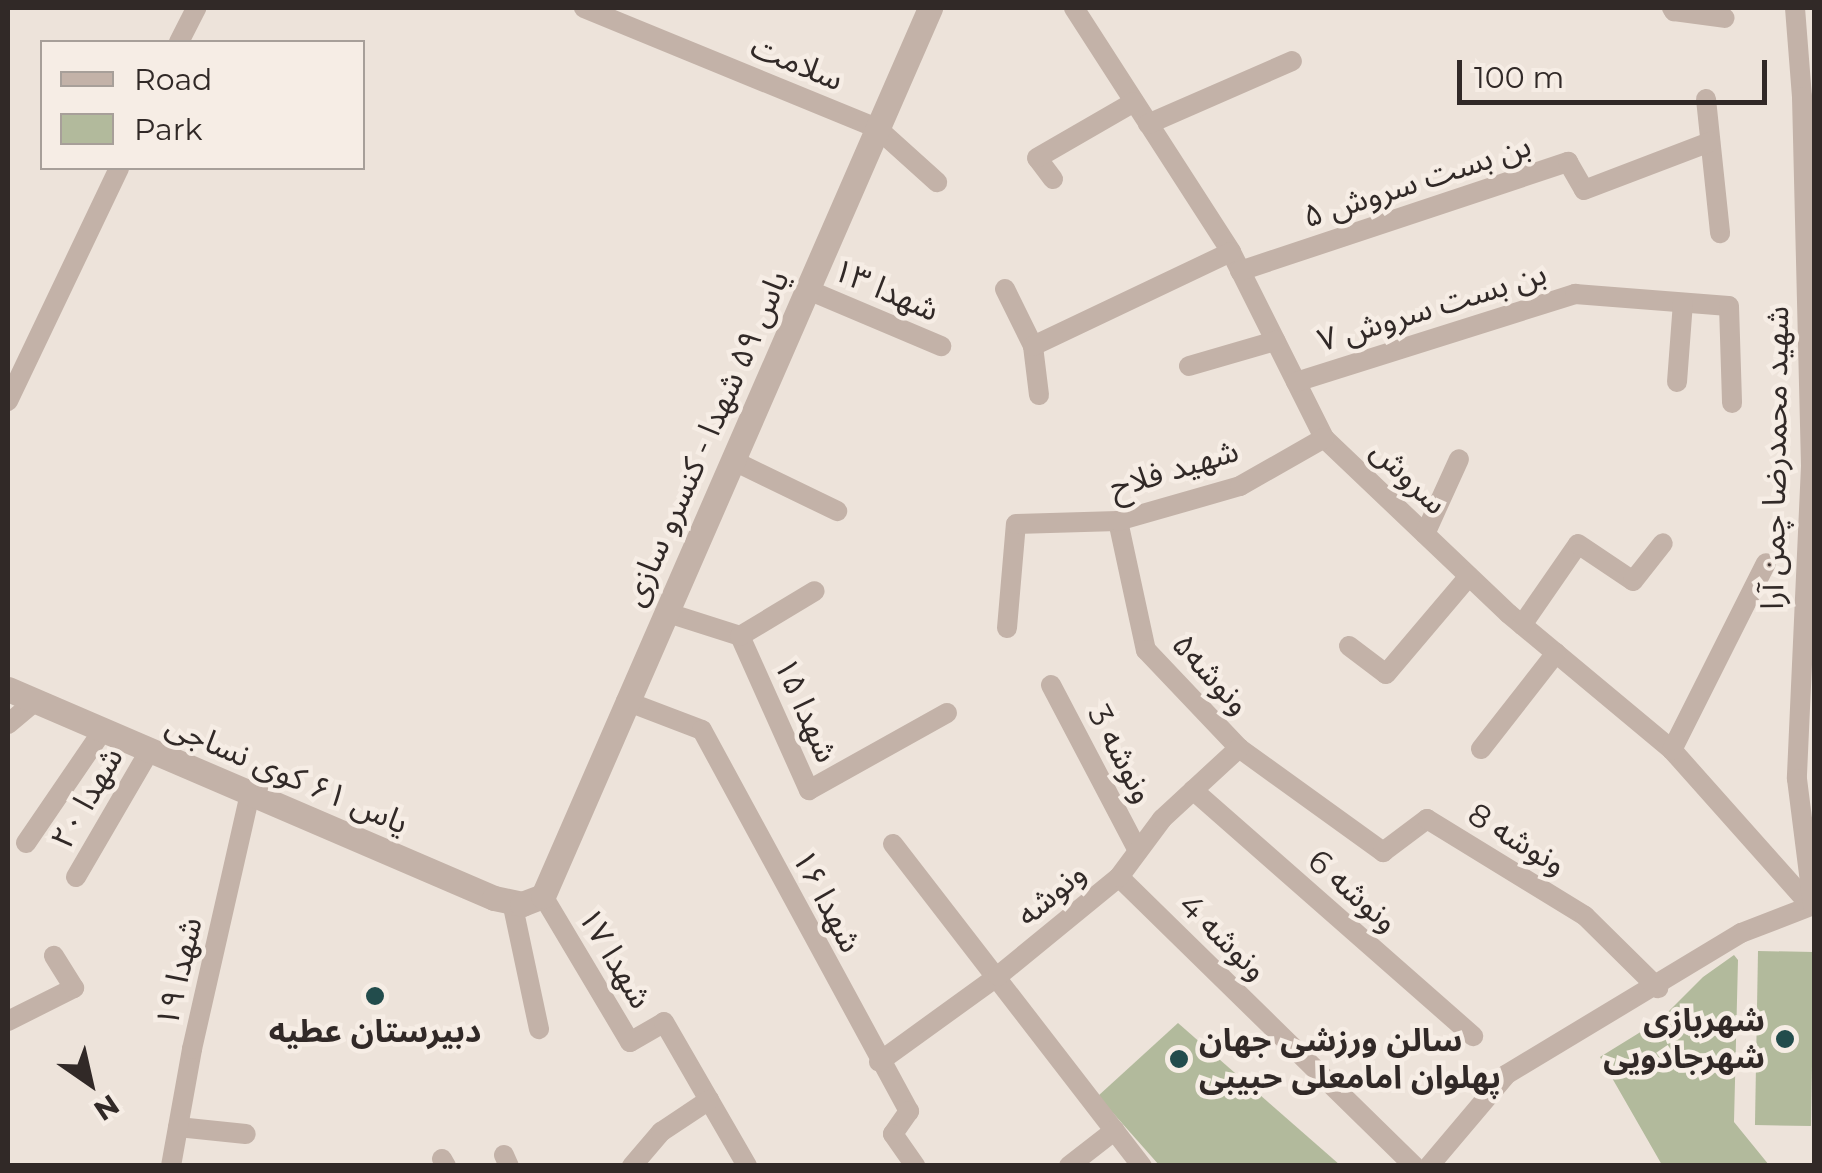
<!DOCTYPE html>
<html>
<head>
<meta charset="utf-8">
<style>
  body { margin:0 }
  #map { position:relative; width:1822px; height:1173px; overflow:hidden; background:#ede3da; font-family:Montserrat,"Noto Sans Arabic",sans-serif }
  div>[style] { position:absolute }
  .green>* { inset:0; background:#b2ba9c; transform-origin:0 0 }
  .minor>* { height:20px; margin:-10px; padding:0 10px; transform-origin:10px; border-radius:10px; background:#c3b2a8 }
  .tertiary>* { height:25px; margin:-12.5px; padding:0 12.5px; transform-origin:12.5px; border-radius:12.5px; background:#c3b2a8 }
  .dots>* { width:28px; height:28px; translate:-50% -50%; box-sizing:border-box; border:5px solid #f6ede5; border-radius:50% }
  span { translate:-50% -50%; white-space:nowrap; text-align:center; line-height:1.15; -webkit-text-stroke:9px #f6ede5; paint-order:stroke }
  .street-label { font-size:32px; color:#312927 }
  .poi-label { font-size:32px; color:#312927; font-weight:700 }
  .right { translate:-100% -50%; text-align:right }
  .left { translate:0 -50%; text-align:left }
  .frame { position:absolute; inset:0; border:10px solid #312927; pointer-events:none }
  .legend { position:absolute; left:40px; top:40px; width:325px; height:130px; box-sizing:border-box; background:#f6ede5; border:2px solid #a79f99; margin:0; padding:12px 18px; list-style:none; font-size:30px; color:#312927 }
  .legend li { display:flex; align-items:center; gap:20px; height:50px }
  .legend b { width:50px; border:2px solid #a79f99 }
  .north { position:absolute; left:40px; top:1033px; width:100px; height:100px; -webkit-text-stroke:8px #f6ede5; paint-order:stroke; rotate:146deg; font-size:28px; font-weight:700; line-height:40px; text-align:center; color:#312927 }
  .north::after { content:''; display:block; margin:auto; width:35px; height:45px; background:#312927; clip-path:polygon(50% 0,100% 100%,50% 72%,0 100%) }
  .scale { position:absolute; left:1457px; top:60px; width:310px; height:45px; box-sizing:border-box; border:5px solid #312927; border-top:0; padding-left:12px; font-size:30px; line-height:35px; white-space:nowrap; color:#312927; -webkit-text-stroke:8px #f6ede5; paint-order:stroke }
</style>
</head>
<body>
<div id="map">
  <div class="green">
    <div style="left:1758px;top:951px;width:56px;height:174px;rotate:1deg"></div>
    <div style="clip-path:polygon(1734px 955px,1738px 960px,1734px 1122px,1769px 1165px,1662px 1165px,1600px 1057px,1660px 1020px,1703px 977px)"></div>
    <div style="clip-path:polygon(1178px 1023px,1340px 1165px,1159px 1165px,1098px 1096px)"></div>
  </div>
  <div class="minor">
    <div style="left:584px;top:8px;width:317px;rotate:22.3deg"></div>
    <div style="left:877px;top:128px;width:81px;rotate:42deg"></div>
    <div style="left:1074px;top:8px;width:290px;rotate:57.2deg"></div>
    <div style="left:1231px;top:252px;width:208px;rotate:63.4deg"></div>
    <div style="left:1324px;top:438px;width:255px;rotate:43.6deg"></div>
    <div style="left:1509px;top:614px;width:212px;rotate:39.8deg"></div>
    <div style="left:1672px;top:750px;width:209px;rotate:48.3deg"></div>
    <div style="left:1811px;top:906px;width:75px;rotate:158.9deg"></div>
    <div style="left:1741px;top:933px;width:275px;rotate:148.9deg"></div>
    <div style="left:1506px;top:1075px;width:119px;rotate:130.2deg"></div>
    <div style="left:1672px;top:8px;width:4px;rotate:56deg"></div>
    <div style="left:1674px;top:11px;width:51px;rotate:7.8deg"></div>
    <div style="left:1795px;top:8px;width:89px;rotate:85.5deg"></div>
    <div style="left:1802px;top:97px;width:369px;rotate:88.6deg"></div>
    <div style="left:1811px;top:466px;width:313px;rotate:92.6deg"></div>
    <div style="left:1797px;top:779px;width:128px;rotate:82.8deg"></div>
    <div style="left:179px;top:42px;width:38px;rotate:-63deg"></div>
    <div style="left:1706px;top:99px;width:135px;rotate:84deg"></div>
    <div style="left:1148px;top:124px;width:157px;rotate:-23.6deg"></div>
    <div style="left:1053px;top:179px;width:26px;rotate:-127deg"></div>
    <div style="left:1037px;top:158px;width:112px;rotate:-30deg"></div>
    <div style="left:1240px;top:271px;width:346px;rotate:-18.4deg"></div>
    <div style="left:1568px;top:162px;width:32px;rotate:60deg"></div>
    <div style="left:1584px;top:190px;width:135px;rotate:-20.9deg"></div>
    <div style="left:806px;top:289px;width:147px;rotate:22.9deg"></div>
    <div style="left:1005px;top:289px;width:64px;rotate:63.8deg"></div>
    <div style="left:1189px;top:366px;width:90px;rotate:-16.2deg"></div>
    <div style="left:1296px;top:382px;width:293px;rotate:-17.5deg"></div>
    <div style="left:1575px;top:294px;width:154px;rotate:4.5deg"></div>
    <div style="left:1729px;top:306px;width:97px;rotate:88.2deg"></div>
    <div style="left:1677px;top:382px;width:79px;rotate:-85.7deg"></div>
    <div style="left:1039px;top:395px;width:49px;rotate:-97deg"></div>
    <div style="left:1033px;top:346px;width:219px;rotate:-25.4deg"></div>
    <div style="left:8px;top:401px;width:258px;rotate:-64.5deg"></div>
    <div style="left:732px;top:460px;width:117px;rotate:25.9deg"></div>
    <div style="left:1118px;top:521px;width:132px;rotate:77.8deg"></div>
    <div style="left:1146px;top:650px;width:135px;rotate:46.5deg"></div>
    <div style="left:1239px;top:748px;width:178px;rotate:35.8deg"></div>
    <div style="left:1383px;top:852px;width:55px;rotate:-36.9deg"></div>
    <div style="left:1427px;top:819px;width:185px;rotate:31.5deg"></div>
    <div style="left:1585px;top:916px;width:103px;rotate:44.6deg"></div>
    <div style="left:1425px;top:534px;width:82px;rotate:-65.6deg"></div>
    <div style="left:665px;top:612px;width:79px;rotate:17.7deg"></div>
    <div style="left:740px;top:636px;width:169px;rotate:65.9deg"></div>
    <div style="left:809px;top:790px;width:158px;rotate:-29.2deg"></div>
    <div style="left:1522px;top:625px;width:98px;rotate:-55.3deg"></div>
    <div style="left:1578px;top:544px;width:66px;rotate:33.9deg"></div>
    <div style="left:1633px;top:581px;width:48px;rotate:-51.7deg"></div>
    <div style="left:1007px;top:628px;width:104px;rotate:-85.1deg"></div>
    <div style="left:1016px;top:524px;width:102px;rotate:-1.7deg"></div>
    <div style="left:1118px;top:521px;width:127px;rotate:-16deg"></div>
    <div style="left:1240px;top:486px;width:97px;rotate:-29.7deg"></div>
    <div style="left:740px;top:636px;width:87px;rotate:-31deg"></div>
    <div style="left:1349px;top:646px;width:46px;rotate:37.1deg"></div>
    <div style="left:1386px;top:674px;width:128px;rotate:-49.7deg"></div>
    <div style="left:1051px;top:685px;width:187px;rotate:62.3deg"></div>
    <div style="left:626px;top:701px;width:81px;rotate:20.9deg"></div>
    <div style="left:702px;top:730px;width:434px;rotate:61.5deg"></div>
    <div style="left:909px;top:1111px;width:28px;rotate:125deg"></div>
    <div style="left:893px;top:1134px;width:39px;rotate:55deg"></div>
    <div style="left:8px;top:724px;width:35px;rotate:-40deg"></div>
    <div style="left:1481px;top:749px;width:122px;rotate:-52deg"></div>
    <div style="left:1672px;top:750px;width:209px;rotate:-63.3deg"></div>
    <div style="left:1193px;top:790px;width:373px;rotate:41.3deg"></div>
    <div style="left:26px;top:843px;width:137px;rotate:-55.7deg"></div>
    <div style="left:893px;top:844px;width:407px;rotate:52.3deg"></div>
    <div style="left:76px;top:877px;width:147px;rotate:-59.8deg"></div>
    <div style="left:1119px;top:877px;width:413px;rotate:44.4deg"></div>
    <div style="left:543px;top:896px;width:170px;rotate:59.2deg"></div>
    <div style="left:630px;top:1042px;width:39px;rotate:-30deg"></div>
    <div style="left:664px;top:1022px;width:166px;rotate:60deg"></div>
    <div style="left:512px;top:902px;width:130px;rotate:78deg"></div>
    <div style="left:8px;top:1021px;width:74px;rotate:-26.6deg"></div>
    <div style="left:74px;top:988px;width:38px;rotate:-122deg"></div>
    <div style="left:879px;top:1062px;width:147px;rotate:-35.9deg"></div>
    <div style="left:998px;top:976px;width:156px;rotate:-39.3deg"></div>
    <div style="left:1119px;top:877px;width:72px;rotate:-53.4deg"></div>
    <div style="left:1162px;top:819px;width:105px;rotate:-42.7deg"></div>
    <div style="left:178px;top:1127px;width:68px;rotate:5.9deg"></div>
    <div style="left:504px;top:1155px;width:12px;rotate:66deg"></div>
    <div style="left:442px;top:1159px;width:8px;rotate:60deg"></div>
    <div style="left:171px;top:1166px;width:119px;rotate:-79.8deg"></div>
    <div style="left:192px;top:1049px;width:262px;rotate:-77.2deg"></div>
    <div style="left:632px;top:1166px;width:45px;rotate:-49.5deg"></div>
    <div style="left:661px;top:1132px;width:58px;rotate:-33.7deg"></div>
    <div style="left:1069px;top:1166px;width:58px;rotate:-38deg"></div>
  </div>
  <div class="tertiary">
    <div style="left:8px;top:689px;width:529px;rotate:23.27deg"></div>
    <div style="left:494px;top:898px;width:29px;rotate:12deg"></div>
    <div style="left:522px;top:904px;width:22px;rotate:-21deg"></div>
    <div style="left:543px;top:896px;width:969px;rotate:-66.45deg"></div>
  </div>
  <div class="dots">
    <div style="left:375px;top:996px;background:#224c4c"></div>
    <div style="left:1785px;top:1039px;background:#224c4c"></div>
    <div style="left:1179px;top:1059px;background:#224c4c"></div>
  </div>
  <div class="street-label">
    <span style="left:797px;top:63px;rotate:22deg">سلامت</span>
    <span style="left:1417px;top:181px;rotate:-18deg">بن بست سروش ۵</span>
    <span style="left:886px;top:290px;rotate:23deg">شهدا ۱۳</span>
    <span style="left:1432px;top:307px;rotate:-17deg">بن بست سروش ۷</span>
    <span style="left:706px;top:438px;rotate:-66deg">یاس ۵۹ شهدا - کنسرو سازی</span>
    <span style="left:1775px;top:458px;rotate:-89deg">شهید محمدرضا چمن آرا</span>
    <span style="left:1174px;top:469px;rotate:-17deg">شهید فلاح</span>
    <span style="left:1409px;top:477px;rotate:44deg">سروش</span>
    <span style="left:1211px;top:674px;rotate:47deg">ونوشه۵</span>
    <span style="left:806px;top:710px;rotate:66deg">شهدا ۱۵</span>
    <span style="left:1121px;top:754px;rotate:62deg">ونوشه 3</span>
    <span style="left:287px;top:774px;rotate:23deg">یاس ۶۱ کوی نساجی</span>
    <span style="left:87px;top:798px;rotate:-60deg">شهدا ۲۰</span>
    <span style="left:1517px;top:839px;rotate:31deg">ونوشه 8</span>
    <span style="left:1353px;top:891px;rotate:41deg">ونوشه 6</span>
    <span style="left:1051px;top:894px;rotate:-40deg">ونوشه</span>
    <span style="left:827px;top:901px;rotate:62deg">شهدا ۱۶</span>
    <span style="left:1223px;top:937px;rotate:44deg">ونوشه 4</span>
    <span style="left:615px;top:958px;rotate:59deg">شهدا ۱۷</span>
    <span style="left:179px;top:972px;rotate:-77deg">شهدا ۱۹</span>
  </div>
  <div class="poi-label">
    <span class="right" style="left:1765px;top:1039px">شهربازی<br>شهرجادویی</span>
    <span style="left:375px;top:1031px">دبیرستان عطیه</span>
    <span class="left" style="left:1199px;top:1059px">سالن ورزشی جهان<br>پهلوان امامعلی حبیبی</span>
  </div>
  <div class="frame"></div>
  <ul class="legend">
  <li><b style="height:12px;background:#c3b2a8"></b>Road</li>
  <li><b style="height:28px;background:#b2ba9c"></b>Park</li>
  </ul>
  <div class="north">N</div>
  <div class="scale">100 m</div>
</div>
</body>
</html>
